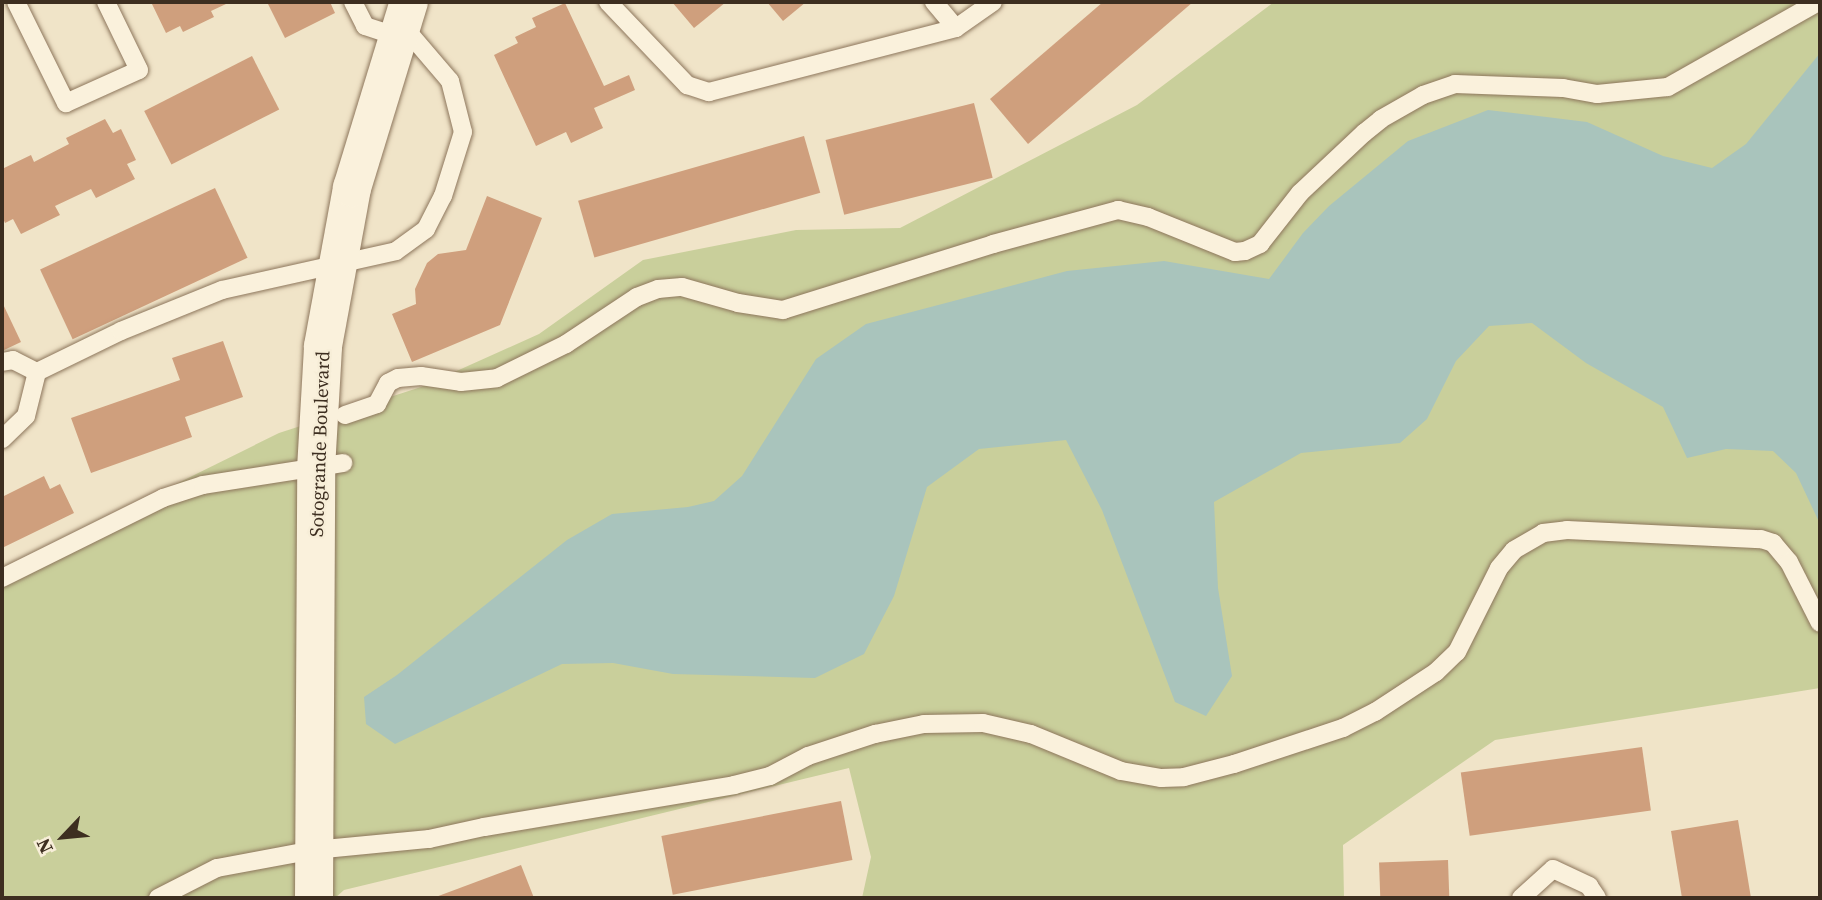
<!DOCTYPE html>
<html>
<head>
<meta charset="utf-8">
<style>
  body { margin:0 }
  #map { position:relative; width:1822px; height:900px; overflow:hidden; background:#f0e4c8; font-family:"Source Serif 4",serif }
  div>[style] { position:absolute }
  .green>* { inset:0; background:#c9cf9b }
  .water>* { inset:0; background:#a9c4bc }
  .building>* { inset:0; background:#cf9f7d; transform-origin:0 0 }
  .roads { filter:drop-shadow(0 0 2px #8d765c) drop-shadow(0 0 2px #8d765c) }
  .service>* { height:18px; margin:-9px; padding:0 9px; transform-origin:9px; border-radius:9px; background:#faf1dc }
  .tertiary>* { height:38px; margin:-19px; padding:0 19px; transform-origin:19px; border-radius:19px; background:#faf1dc }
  span { translate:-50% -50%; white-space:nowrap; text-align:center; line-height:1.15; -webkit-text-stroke:5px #f7eed8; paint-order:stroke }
  .street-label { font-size:19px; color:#3d2e20 }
  .frame { position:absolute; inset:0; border:4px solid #3d2e20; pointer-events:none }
  .north { position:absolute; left:28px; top:802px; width:70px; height:70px; -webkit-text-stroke:5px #f7eed8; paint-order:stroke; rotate:244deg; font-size:19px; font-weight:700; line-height:28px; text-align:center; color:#3d2e20 }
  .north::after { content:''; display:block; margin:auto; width:24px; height:32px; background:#3d2e20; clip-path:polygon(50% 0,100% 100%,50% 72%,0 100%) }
</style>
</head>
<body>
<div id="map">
  <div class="green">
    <div style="clip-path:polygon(1274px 2px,1820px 2px,1820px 688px,1495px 740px,1343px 845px,1344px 898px,862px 898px,871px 857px,849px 768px,344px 890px,335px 898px,2px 898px,2px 570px,279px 433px,421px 387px,539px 334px,643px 260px,796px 230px,900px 228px,1137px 105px)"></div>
  </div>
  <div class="water">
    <div style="clip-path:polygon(1820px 53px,1820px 524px,1796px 473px,1773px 451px,1726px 449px,1687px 458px,1663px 407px,1586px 363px,1532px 323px,1489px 326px,1456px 361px,1427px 419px,1400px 443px,1301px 453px,1214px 502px,1218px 588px,1232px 676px,1206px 716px,1175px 702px,1102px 510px,1066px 440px,979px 449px,927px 487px,894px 596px,864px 654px,815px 678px,673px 674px,613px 663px,562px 664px,395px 744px,366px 724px,364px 697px,397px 675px,567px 540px,612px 514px,688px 507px,714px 501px,742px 476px,816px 359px,866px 324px,1067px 271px,1164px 261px,1269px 279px,1303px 233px,1329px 206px,1408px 141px,1488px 110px,1587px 122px,1663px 156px,1712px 168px,1746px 144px)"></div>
  </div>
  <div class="building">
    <div style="clip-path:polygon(151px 2px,225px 2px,226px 4px,211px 11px,214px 17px,183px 32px,180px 26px,166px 33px)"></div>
    <div style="clip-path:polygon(267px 2px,330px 2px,335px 13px,285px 38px)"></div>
    <div style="clip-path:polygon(672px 2px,726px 2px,694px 28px)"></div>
    <div style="clip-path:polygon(767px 2px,806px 2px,783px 21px)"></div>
    <div style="clip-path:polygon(1103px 2px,1193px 2px,1028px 144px,990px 99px)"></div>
    <div style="clip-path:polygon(565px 3px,604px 86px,629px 75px,635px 90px,594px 108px,603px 128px,571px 143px,566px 132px,536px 146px,494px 55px,518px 43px,515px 37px,536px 27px,532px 18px)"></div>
    <div style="left:252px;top:56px;width:60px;height:121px;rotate:63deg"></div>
    <div style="left:974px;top:103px;width:77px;height:153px;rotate:76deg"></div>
    <div style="clip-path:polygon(105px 119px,113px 133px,121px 129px,136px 160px,127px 164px,135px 179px,96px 198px,91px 189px,55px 206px,60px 215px,21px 234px,13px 219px,5px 223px,2px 216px,2px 169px,31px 155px,34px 162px,69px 144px,66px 138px)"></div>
    <div style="left:804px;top:136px;width:59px;height:235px;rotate:74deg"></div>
    <div style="left:215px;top:188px;width:77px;height:193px;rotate:65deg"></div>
    <div style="clip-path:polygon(487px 196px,542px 218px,500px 325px,412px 362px,392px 314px,416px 304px,415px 289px,427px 263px,438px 254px,466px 250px)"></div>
    <div style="clip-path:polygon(2px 302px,21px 342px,2px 351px)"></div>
    <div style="clip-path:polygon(223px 341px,243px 397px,185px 417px,192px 437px,91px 473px,71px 418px,180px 380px,172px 358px)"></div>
    <div style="clip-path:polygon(44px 476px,50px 489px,60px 484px,74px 513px,2px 548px,2px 497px)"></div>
    <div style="left:1642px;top:747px;width:64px;height:183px;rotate:82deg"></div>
    <div style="left:841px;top:801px;width:60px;height:183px;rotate:79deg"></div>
    <div style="clip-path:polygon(1738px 820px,1751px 898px,1682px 898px,1671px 831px)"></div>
    <div style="left:1448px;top:860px;width:38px;height:69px;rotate:88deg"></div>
    <div style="clip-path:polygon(521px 865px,534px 898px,433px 898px)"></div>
  </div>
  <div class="roads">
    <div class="service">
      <div style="left:16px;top:2px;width:113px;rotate:63.7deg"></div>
      <div style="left:66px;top:103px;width:80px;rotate:-24.3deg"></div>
      <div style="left:139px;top:70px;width:76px;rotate:-115.9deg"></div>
      <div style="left:353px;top:2px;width:27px;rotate:63deg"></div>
      <div style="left:365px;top:26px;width:35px;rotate:18deg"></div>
      <div style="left:608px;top:2px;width:115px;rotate:46.4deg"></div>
      <div style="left:687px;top:85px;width:23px;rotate:18deg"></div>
      <div style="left:709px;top:92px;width:255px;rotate:-14.5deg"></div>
      <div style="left:956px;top:28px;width:45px;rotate:-35.1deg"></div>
      <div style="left:934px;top:2px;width:34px;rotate:50deg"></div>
      <div style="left:2px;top:362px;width:11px;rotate:-10deg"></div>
      <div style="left:13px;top:360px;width:27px;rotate:27deg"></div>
      <div style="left:37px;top:372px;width:45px;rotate:104deg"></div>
      <div style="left:26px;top:416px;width:33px;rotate:136deg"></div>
      <div style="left:37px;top:372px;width:93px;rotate:-26deg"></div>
      <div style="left:121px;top:331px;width:109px;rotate:-22.1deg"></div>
      <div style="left:222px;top:290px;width:178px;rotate:-12.6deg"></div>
      <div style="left:396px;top:251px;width:37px;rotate:-36deg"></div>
      <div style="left:426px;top:229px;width:37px;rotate:-63deg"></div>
      <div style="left:443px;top:196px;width:67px;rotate:-72.6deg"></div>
      <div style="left:463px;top:132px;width:53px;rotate:-104.3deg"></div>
      <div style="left:450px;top:81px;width:72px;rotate:-130.5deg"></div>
      <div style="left:345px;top:415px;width:34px;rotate:-19deg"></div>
      <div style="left:377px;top:404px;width:24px;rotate:-62deg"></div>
      <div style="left:388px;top:383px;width:11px;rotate:-27deg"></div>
      <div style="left:398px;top:378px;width:23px;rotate:-5deg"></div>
      <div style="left:421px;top:376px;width:40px;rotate:8.5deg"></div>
      <div style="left:461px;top:382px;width:36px;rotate:-6deg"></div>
      <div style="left:497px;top:378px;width:77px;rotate:-26.2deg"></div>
      <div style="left:566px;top:344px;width:85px;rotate:-33.5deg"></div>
      <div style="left:637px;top:297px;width:22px;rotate:-21deg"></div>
      <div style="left:658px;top:289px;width:24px;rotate:-5deg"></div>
      <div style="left:682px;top:287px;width:58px;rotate:15.9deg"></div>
      <div style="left:738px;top:303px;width:46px;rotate:8.8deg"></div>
      <div style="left:783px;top:310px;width:220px;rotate:-17.4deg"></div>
      <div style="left:993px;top:244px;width:130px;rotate:-15.2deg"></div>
      <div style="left:1118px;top:210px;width:31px;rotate:13deg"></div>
      <div style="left:1148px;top:217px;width:94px;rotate:21.9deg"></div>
      <div style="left:1235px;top:252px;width:10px;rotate:-6deg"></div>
      <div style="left:1245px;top:251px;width:17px;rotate:-25deg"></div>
      <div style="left:1260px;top:244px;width:65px;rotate:-51.9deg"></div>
      <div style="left:1300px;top:193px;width:88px;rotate:-43.2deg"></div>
      <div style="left:1364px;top:133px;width:22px;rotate:-39deg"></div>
      <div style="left:1381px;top:119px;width:48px;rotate:-29.7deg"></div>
      <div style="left:1423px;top:95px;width:34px;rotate:-19deg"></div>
      <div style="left:1455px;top:84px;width:108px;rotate:2.1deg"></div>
      <div style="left:1563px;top:88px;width:35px;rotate:10deg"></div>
      <div style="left:1597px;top:94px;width:71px;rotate:-5.6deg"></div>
      <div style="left:1668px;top:87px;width:172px;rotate:-29.5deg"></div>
      <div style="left:2px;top:578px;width:180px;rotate:-26.4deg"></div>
      <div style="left:163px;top:498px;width:42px;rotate:-18deg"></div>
      <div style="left:203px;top:485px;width:142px;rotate:-8.9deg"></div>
      <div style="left:158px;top:898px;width:66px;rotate:-27deg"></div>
      <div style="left:217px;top:868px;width:99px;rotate:-10.5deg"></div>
      <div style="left:314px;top:850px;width:116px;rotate:-5.5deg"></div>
      <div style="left:429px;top:839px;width:56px;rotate:-12.3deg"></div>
      <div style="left:484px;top:827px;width:254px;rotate:-9.5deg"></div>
      <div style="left:734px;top:785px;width:37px;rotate:-14deg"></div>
      <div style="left:770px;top:776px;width:43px;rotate:-27.8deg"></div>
      <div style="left:808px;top:756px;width:71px;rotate:-18.2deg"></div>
      <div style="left:875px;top:734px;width:50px;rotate:-11.5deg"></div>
      <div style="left:924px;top:724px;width:59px;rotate:-1deg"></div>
      <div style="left:983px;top:723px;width:49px;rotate:12.9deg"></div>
      <div style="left:1031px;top:734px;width:97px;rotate:22.3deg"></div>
      <div style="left:1121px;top:771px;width:41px;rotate:9.9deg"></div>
      <div style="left:1161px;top:778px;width:23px;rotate:-2deg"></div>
      <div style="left:1184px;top:777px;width:52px;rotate:-14.6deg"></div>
      <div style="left:1234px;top:764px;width:115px;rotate:-18.3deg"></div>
      <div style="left:1343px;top:728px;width:36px;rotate:-27deg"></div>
      <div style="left:1375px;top:712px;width:73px;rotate:-33.3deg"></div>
      <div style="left:1436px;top:672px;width:29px;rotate:-44deg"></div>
      <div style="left:1457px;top:652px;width:94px;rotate:-63.4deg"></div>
      <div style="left:1499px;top:568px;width:23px;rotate:-50deg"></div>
      <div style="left:1514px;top:550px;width:34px;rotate:-30deg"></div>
      <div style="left:1543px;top:533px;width:24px;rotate:-7deg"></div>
      <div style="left:1567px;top:530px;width:194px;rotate:2.7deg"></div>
      <div style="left:1761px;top:539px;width:13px;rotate:18deg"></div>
      <div style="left:1773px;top:543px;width:25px;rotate:50deg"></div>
      <div style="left:1789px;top:562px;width:68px;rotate:63.1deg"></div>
      <div style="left:1521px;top:898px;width:43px;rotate:-42.2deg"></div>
      <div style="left:1553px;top:869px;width:40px;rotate:25deg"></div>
      <div style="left:1589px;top:886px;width:14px;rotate:56deg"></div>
    </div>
    <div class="tertiary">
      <div style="left:314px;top:898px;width:429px;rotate:-89.7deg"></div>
      <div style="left:316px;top:469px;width:123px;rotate:-86.7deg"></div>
      <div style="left:323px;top:346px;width:161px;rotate:-79.6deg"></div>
      <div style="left:352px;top:188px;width:195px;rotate:-73deg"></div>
    </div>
  </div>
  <div class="street-label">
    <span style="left:320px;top:444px;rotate:-88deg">Sotogrande Boulevard</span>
  </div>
  <div class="frame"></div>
  <div class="north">N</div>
</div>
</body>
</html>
